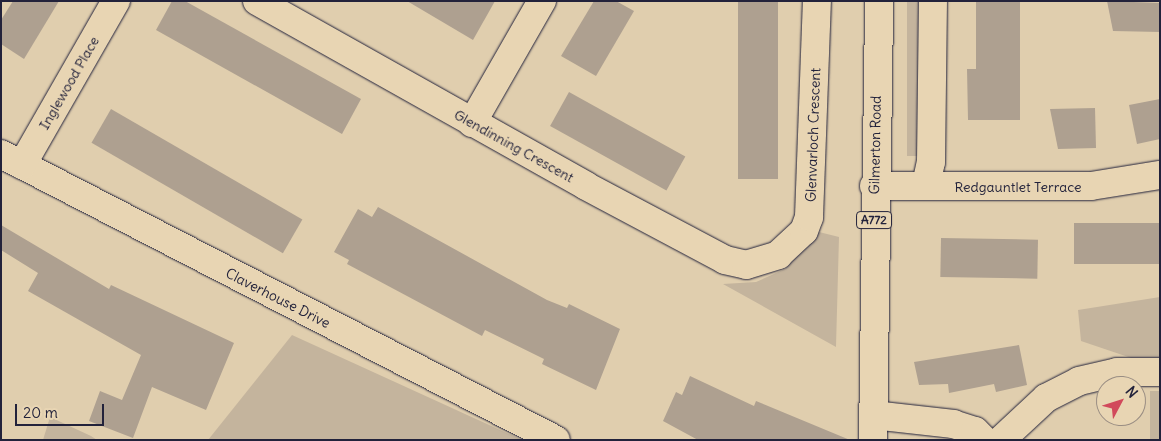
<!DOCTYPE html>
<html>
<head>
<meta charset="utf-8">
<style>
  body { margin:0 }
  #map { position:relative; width:1161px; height:441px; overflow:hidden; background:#e0ceae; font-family:Delius,sans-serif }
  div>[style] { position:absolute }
  .green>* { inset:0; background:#c4b49d; transform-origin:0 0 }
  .building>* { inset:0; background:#aea090; transform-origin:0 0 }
  .roads { filter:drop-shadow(0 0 1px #22223b) drop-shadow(0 0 1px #22223b) }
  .street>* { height:28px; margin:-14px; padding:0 14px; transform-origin:14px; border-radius:14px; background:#e8d5b3 }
  .primary>* { height:28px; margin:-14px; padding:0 14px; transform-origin:14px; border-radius:14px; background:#e8d5b3 }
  span { translate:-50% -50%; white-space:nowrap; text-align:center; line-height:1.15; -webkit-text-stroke:4px #e8d5b3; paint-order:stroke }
  .shield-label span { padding:1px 4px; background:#e8d5b3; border:1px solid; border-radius:4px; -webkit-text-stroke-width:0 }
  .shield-label { font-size:12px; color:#22223b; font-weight:700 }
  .street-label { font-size:14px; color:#22223b }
  .frame { position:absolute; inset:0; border:2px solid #22223b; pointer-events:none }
  .north { position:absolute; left:1096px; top:376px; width:50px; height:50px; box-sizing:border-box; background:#e8d5b3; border:1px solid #998d83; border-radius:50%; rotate:50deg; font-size:14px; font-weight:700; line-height:20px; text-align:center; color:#22223b }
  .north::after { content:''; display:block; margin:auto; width:18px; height:22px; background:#d1495b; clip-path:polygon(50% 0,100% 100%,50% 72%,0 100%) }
  .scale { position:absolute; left:15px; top:404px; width:89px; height:22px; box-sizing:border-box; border:2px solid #22223b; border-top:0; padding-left:6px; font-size:15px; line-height:18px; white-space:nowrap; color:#22223b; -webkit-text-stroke:4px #e8d5b3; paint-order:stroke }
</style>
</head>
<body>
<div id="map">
  <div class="green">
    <div style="left:907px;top:1px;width:13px;height:155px"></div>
    <div style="clip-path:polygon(819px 232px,839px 237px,836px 347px,723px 284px,756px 282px,785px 269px)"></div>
    <div style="clip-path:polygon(1160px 297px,1160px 362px,1149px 364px,1081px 341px,1078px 310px)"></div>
    <div style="clip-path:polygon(292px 335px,522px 440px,208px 440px)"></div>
    <div style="left:1160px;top:391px;width:49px;height:10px;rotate:90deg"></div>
    <div style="clip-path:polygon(50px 417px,91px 436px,97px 440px,43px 440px)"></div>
  </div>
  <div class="building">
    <div style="clip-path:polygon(13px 1px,59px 1px,24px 59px,1px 44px,1px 20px)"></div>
    <div style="clip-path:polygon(172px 1px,185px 1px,361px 99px,342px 134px,156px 30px)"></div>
    <div style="clip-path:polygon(407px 1px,495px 1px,473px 40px)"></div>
    <div style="clip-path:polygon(594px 1px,616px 1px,634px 11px,596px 76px,561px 56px)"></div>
    <div style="left:738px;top:1px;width:40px;height:178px"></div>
    <div style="clip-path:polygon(976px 1px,1020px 1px,1020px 120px,968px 120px,967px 69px,976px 69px)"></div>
    <div style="clip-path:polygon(1107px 1px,1160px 3px,1160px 32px,1113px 31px)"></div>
    <div style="left:569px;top:92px;width:133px;height:39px;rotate:29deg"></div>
    <div style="clip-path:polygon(1160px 99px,1160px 139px,1137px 144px,1129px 105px)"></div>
    <div style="clip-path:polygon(1095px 108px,1096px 148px,1058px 149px,1050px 109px)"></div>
    <div style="left:111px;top:109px;width:221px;height:39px;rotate:30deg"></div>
    <div style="clip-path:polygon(378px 207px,547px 300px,567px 308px,569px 304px,620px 329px,596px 390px,542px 364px,544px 359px,485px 330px,482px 336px,347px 264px,349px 260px,334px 252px,358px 209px,372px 217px)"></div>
    <div style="left:1160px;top:223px;width:41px;height:86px;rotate:90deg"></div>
    <div style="clip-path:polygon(1px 225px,109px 289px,111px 285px,234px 343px,206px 410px,152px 387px,133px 438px,89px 421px,100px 391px,122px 400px,141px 355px,28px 291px,38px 273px,1px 250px)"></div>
    <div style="left:941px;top:238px;width:97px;height:39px;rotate:1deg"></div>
    <div style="clip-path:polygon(1019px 345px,1027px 385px,996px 392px,994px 384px,949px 393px,948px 384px,919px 385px,914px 362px)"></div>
    <div style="clip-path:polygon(690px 376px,754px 406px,756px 401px,850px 440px,698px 440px,663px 421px,676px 392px,682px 395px)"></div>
  </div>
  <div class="roads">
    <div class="street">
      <div style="left:257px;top:1px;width:377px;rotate:29.3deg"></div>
      <div style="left:586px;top:186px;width:157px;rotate:28deg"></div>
      <div style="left:725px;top:260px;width:22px;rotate:13deg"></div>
      <div style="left:746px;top:265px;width:34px;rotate:-17deg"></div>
      <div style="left:778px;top:255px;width:35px;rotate:-43deg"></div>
      <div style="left:804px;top:231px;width:15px;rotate:-70deg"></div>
      <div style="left:809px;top:217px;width:216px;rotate:-87.9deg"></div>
      <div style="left:472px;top:123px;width:141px;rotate:-60.2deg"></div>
      <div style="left:1px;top:154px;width:624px;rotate:27.26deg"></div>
      <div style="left:22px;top:165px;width:189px;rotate:-60.2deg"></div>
      <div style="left:926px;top:185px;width:24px;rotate:-78deg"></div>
      <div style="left:931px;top:162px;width:161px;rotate:-89.3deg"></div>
      <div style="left:874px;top:186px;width:217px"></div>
      <div style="left:1091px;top:186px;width:70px;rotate:-9.1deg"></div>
      <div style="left:873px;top:415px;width:81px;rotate:6.4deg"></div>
      <div style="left:953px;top:424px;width:23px;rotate:18deg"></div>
      <div style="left:975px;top:431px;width:13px;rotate:45deg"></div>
      <div style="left:1001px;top:440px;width:62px;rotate:-43deg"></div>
      <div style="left:1046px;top:398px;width:37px;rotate:-27deg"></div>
      <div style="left:1079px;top:381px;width:39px;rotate:-13deg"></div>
      <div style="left:1117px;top:372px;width:43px"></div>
    </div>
    <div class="primary">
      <div style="left:873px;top:440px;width:439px;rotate:-89.2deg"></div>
    </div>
  </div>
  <div class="shield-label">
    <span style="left:874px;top:220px">A772</span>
  </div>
  <div class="street-label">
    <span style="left:69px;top:83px;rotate:-60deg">Inglewood Place</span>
    <span style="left:813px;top:135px;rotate:-88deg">Glenvarloch Crescent</span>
    <span style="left:875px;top:145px;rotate:-89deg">Gilmerton Road</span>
    <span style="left:514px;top:146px;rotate:29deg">Glendinning Crescent</span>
    <span style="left:1018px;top:187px">Redgauntlet Terrace</span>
    <span style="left:278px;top:298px;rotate:27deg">Claverhouse Drive</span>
  </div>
  <div class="frame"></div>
  <div class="north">N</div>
  <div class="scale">20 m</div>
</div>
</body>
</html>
